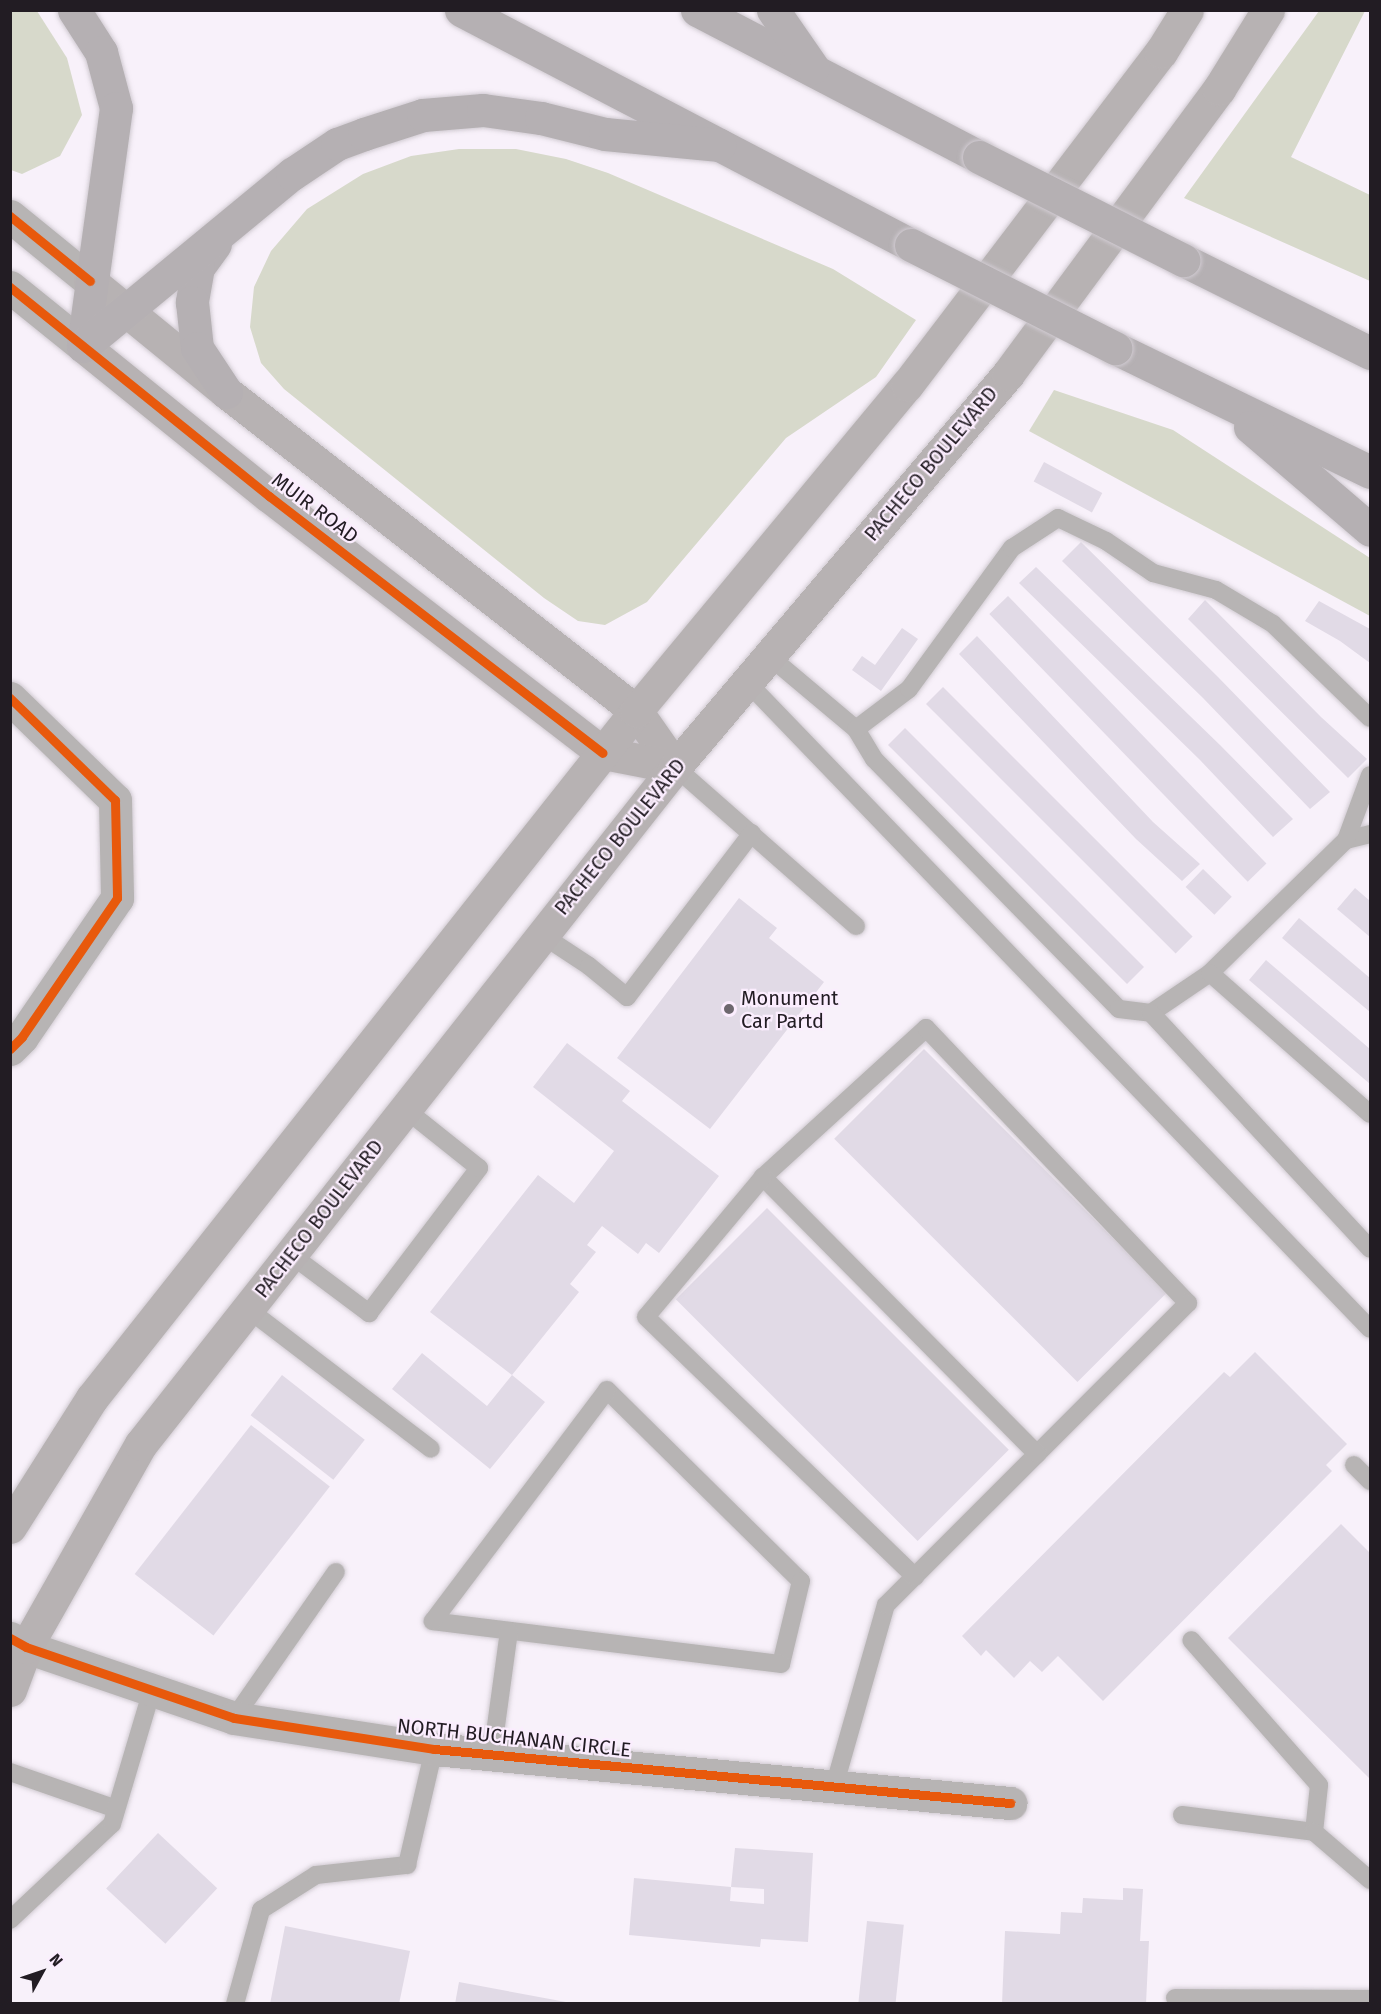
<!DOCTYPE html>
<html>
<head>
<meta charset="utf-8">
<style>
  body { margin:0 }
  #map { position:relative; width:1381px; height:2014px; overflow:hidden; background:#f8f1fa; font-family:"Fira Sans",sans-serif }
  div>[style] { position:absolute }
  .green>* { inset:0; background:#d7d9cb }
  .building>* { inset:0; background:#e1dae6; transform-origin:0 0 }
  .roads { filter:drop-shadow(0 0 2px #d1cbd2) drop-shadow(0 0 2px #d1cbd2) }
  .service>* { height:18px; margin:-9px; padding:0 9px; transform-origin:9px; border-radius:9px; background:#b7b4b4 }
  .minor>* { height:33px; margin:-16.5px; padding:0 16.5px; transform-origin:16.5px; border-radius:16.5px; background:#b7b4b4 }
  .tertiary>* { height:33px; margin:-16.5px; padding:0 16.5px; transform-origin:16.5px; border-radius:16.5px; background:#b7b4b4 }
  .secondary>* { height:33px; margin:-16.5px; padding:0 16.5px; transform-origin:16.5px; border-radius:16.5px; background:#b7b2b3 }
  .motorway>* { height:33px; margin:-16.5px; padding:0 16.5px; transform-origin:16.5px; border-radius:16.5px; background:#b5b0b3 }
  .bridges { filter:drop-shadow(0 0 2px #d1cbd2) drop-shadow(0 0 2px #d1cbd2) }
  .motorway-bridge>* { height:33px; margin:-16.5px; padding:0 16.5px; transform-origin:16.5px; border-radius:16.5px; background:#b5b0b3 }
  .cycleway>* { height:9px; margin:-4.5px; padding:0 4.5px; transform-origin:4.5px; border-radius:4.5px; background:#e8590c }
  .dots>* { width:16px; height:16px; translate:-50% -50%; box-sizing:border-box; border:3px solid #fbedfe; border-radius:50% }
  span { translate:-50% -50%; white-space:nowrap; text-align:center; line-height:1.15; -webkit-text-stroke:4.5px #fbedfe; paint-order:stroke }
  .street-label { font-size:20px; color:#221c23 }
  .poi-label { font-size:20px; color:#221c23 }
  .left { translate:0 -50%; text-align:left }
  .frame { position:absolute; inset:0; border:12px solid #221c23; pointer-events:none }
  .north { position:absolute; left:12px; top:1942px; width:60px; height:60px; -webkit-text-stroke:4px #fbedfe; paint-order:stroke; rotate:50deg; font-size:16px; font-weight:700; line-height:24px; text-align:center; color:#221c23 }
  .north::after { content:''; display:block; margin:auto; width:21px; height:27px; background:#221c23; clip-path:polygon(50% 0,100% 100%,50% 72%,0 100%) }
</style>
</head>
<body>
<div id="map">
  <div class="green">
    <div style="clip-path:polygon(11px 10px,37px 11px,67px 58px,82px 115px,60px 156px,22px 174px,11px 170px)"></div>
    <div style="clip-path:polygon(1319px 11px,1365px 11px,1291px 157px,1370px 195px,1370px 281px,1184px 198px)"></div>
    <div style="clip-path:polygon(459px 149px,516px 149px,566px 159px,608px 173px,833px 269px,916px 320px,876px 377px,786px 438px,647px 602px,605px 625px,578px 621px,544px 598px,284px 389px,261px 363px,250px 327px,254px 287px,271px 251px,307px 209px,363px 174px,411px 156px)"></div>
    <div style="clip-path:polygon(1054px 390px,1173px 430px,1370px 558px,1370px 616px,1029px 431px)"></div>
  </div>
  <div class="building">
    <div style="left:1044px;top:462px;width:66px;height:22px;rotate:28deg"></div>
    <div style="clip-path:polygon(1081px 542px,1218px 677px,1330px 792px,1310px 809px,1203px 698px,1062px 561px)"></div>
    <div style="clip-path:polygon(1036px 567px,1220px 745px,1293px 819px,1273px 837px,1200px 760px,1019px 583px)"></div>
    <div style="left:1008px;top:596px;width:372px;height:26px;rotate:46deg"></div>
    <div style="clip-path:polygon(1205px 600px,1321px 717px,1367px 759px,1348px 778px,1188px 619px)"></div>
    <div style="clip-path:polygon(1319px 601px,1370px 629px,1370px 663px,1340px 641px,1305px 621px)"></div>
    <div style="clip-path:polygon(902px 628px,918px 639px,881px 691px,852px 670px,862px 656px,875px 665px)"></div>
    <div style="clip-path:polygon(977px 636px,1153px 822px,1200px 864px,1182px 881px,1136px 839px,959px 654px)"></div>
    <div style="left:943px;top:687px;width:353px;height:24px;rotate:45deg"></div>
    <div style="left:905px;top:728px;width:338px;height:24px;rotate:45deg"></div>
    <div style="left:1203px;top:869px;width:40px;height:25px;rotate:44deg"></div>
    <div style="clip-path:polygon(1355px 888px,1370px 901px,1370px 937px,1337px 909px)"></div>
    <div style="clip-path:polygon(739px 898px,777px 928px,769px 938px,824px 982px,710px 1129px,617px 1058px)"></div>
    <div style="clip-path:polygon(1299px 918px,1370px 978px,1370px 1012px,1282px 938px)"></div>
    <div style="clip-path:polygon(1266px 960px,1370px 1049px,1370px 1084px,1249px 980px)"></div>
    <div style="clip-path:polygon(567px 1043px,630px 1091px,622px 1101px,719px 1176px,659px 1253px,646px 1243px,638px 1254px,602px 1226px,587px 1245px,596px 1252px,570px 1284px,579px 1292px,512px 1375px,545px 1402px,490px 1469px,392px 1389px,422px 1353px,487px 1406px,512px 1375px,430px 1312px,538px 1175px,574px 1203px,614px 1151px,533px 1087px)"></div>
    <div style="left:924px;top:1049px;width:344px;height:127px;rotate:45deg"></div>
    <div style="left:767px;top:1208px;width:342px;height:129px;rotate:45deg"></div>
    <div style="clip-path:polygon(1255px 1352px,1347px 1444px,1326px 1465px,1332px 1471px,1103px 1701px,1058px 1656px,1042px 1672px,1030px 1661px,1014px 1678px,986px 1650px,981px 1656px,962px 1636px,1224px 1372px,1230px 1377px)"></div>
    <div style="left:282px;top:1375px;width:105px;height:51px;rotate:38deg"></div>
    <div style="left:251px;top:1425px;width:100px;height:189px;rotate:38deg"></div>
    <div style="clip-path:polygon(1341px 1524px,1370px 1553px,1370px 1779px,1228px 1638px)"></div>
    <div style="left:158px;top:1833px;width:81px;height:76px;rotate:43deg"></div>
    <div style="clip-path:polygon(735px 1848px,813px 1853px,808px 1942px,761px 1939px,760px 1947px,629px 1935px,634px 1878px,731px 1887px,730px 1901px,764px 1904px,764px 1889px,731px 1887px)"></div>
    <div style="clip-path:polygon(1123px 1888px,1143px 1889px,1140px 1941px,1149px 1941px,1146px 2004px,1002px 2004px,1005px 1931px,1060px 1934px,1061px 1912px,1082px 1913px,1083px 1898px,1123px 1900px)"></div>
    <div style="left:867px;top:1921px;width:37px;height:83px;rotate:6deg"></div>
    <div style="clip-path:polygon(285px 1926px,410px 1951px,399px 2004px,270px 2004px)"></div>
    <div style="clip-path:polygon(459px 1982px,566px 2002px,566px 2004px,455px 2004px)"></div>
  </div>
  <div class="roads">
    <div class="service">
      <div style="left:769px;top:656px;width:114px;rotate:40deg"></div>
      <div style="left:856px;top:729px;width:35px;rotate:59deg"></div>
      <div style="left:874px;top:759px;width:350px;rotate:45.6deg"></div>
      <div style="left:1119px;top:1009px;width:32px;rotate:7deg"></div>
      <div style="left:1151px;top:1013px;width:71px;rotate:-34.1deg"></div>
      <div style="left:1210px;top:973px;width:190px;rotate:-44.4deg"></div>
      <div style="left:1346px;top:840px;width:25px;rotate:-14deg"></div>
      <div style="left:747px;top:682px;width:898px;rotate:46.08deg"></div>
      <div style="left:856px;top:729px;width:66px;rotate:-37deg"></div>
      <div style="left:909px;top:689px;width:175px;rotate:-53.9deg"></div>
      <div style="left:1012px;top:548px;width:55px;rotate:-33.1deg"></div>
      <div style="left:1058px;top:518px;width:53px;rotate:25.6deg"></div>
      <div style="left:1106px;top:541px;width:57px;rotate:34.2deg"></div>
      <div style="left:1153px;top:573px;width:65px;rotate:15.1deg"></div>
      <div style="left:1216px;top:590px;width:66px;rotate:30.8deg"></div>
      <div style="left:1273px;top:624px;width:135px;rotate:44.1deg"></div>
      <div style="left:675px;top:767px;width:241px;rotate:41.3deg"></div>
      <div style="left:1346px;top:840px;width:69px;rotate:-69.7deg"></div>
      <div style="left:542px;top:935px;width:56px;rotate:33.4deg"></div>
      <div style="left:589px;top:966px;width:49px;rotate:39.2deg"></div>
      <div style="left:627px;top:997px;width:206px;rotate:-52.7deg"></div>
      <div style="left:1210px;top:973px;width:213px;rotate:41.4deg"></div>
      <div style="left:1151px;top:1013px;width:322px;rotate:47.1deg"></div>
      <div style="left:763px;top:1177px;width:221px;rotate:-42.4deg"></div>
      <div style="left:926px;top:1028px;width:380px;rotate:46.4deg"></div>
      <div style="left:1188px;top:1303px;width:214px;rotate:135deg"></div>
      <div style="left:290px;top:1254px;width:99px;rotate:36.8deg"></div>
      <div style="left:369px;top:1313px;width:182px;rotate:-52.8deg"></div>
      <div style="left:479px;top:1168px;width:95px;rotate:-141.4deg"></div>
      <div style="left:248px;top:1309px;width:230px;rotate:37.4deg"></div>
      <div style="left:607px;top:1390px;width:272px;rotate:44.6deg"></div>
      <div style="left:801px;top:1581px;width:85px;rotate:103.5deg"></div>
      <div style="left:781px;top:1664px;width:351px;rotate:-173deg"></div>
      <div style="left:433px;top:1621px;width:289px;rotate:-53deg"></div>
      <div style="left:1354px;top:1465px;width:23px;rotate:45deg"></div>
      <div style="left:234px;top:1718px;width:178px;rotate:-55.1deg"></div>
      <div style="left:492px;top:1755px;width:125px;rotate:-82.2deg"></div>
      <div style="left:10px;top:1772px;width:112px;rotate:19.2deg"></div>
      <div style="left:834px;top:1787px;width:189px;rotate:-74.1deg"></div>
      <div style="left:886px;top:1605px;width:214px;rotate:-45deg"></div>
      <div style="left:1037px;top:1454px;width:390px;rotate:-134.7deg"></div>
      <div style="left:763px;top:1177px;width:182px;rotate:129.9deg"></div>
      <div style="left:646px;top:1317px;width:374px;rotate:44deg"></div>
      <div style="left:1182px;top:1815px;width:133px;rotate:7.3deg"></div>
      <div style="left:1314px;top:1832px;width:47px;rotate:-83.9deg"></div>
      <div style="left:1319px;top:1785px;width:193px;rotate:-131.4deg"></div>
      <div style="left:1314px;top:1832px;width:74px;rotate:40.6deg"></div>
      <div style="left:10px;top:1920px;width:140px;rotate:-43.3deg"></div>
      <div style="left:112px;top:1824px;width:140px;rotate:-73.4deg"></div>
      <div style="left:1175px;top:1998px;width:195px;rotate:0.3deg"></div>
      <div style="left:235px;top:2004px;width:98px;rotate:-74.5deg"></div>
      <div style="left:261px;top:1910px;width:65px;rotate:-32.5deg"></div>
      <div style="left:316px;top:1875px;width:92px;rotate:-6.3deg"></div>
      <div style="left:407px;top:1865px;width:119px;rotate:-76.9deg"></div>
    </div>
    <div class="minor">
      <div style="left:10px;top:698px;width:146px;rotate:44.2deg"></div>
      <div style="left:115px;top:800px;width:98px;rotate:88.8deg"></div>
      <div style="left:117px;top:898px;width:168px;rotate:124.4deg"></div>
      <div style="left:22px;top:1037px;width:17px;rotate:135deg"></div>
      <div style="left:10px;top:1638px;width:18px;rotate:29deg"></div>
      <div style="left:26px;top:1647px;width:220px;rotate:18.8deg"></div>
      <div style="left:234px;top:1718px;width:202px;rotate:8.8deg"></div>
      <div style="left:434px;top:1749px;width:579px;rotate:5.36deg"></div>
    </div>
    <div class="tertiary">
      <div style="left:10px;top:216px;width:103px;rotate:39.1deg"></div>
      <div style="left:10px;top:287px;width:94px;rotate:38.9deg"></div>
    </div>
    <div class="secondary">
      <div style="left:90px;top:281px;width:176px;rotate:39.2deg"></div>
      <div style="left:226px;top:392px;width:519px;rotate:37.88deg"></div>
      <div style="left:636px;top:711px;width:68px;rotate:55.1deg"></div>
      <div style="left:83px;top:346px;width:239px;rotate:38.9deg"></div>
      <div style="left:269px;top:496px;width:421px;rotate:37.6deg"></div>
      <div style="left:603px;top:753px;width:73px;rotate:11deg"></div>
      <div style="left:10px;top:1527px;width:153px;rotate:-57.6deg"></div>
      <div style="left:92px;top:1398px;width:876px;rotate:-51.63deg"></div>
      <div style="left:636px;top:711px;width:424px;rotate:-50.3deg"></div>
      <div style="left:907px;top:385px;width:419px;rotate:-52.7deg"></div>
      <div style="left:1161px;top:52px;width:49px;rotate:-58.2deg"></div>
      <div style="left:10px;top:1690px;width:46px;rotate:-69.6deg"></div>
      <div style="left:26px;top:1647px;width:233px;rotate:-60.5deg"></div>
      <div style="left:141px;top:1444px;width:862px;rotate:-51.73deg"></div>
      <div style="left:675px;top:767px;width:515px;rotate:-49.72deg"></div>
      <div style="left:1008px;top:374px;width:355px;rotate:-53.5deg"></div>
      <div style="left:1219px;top:89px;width:93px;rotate:-58.2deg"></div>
    </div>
    <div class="motorway">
      <div style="left:74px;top:10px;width:50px;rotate:57.3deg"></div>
      <div style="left:101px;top:52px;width:58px;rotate:75deg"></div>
      <div style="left:116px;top:108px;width:240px;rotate:97.9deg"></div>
      <div style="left:461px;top:10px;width:508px;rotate:27.57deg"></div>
      <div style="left:697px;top:10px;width:318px;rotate:27.5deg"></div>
      <div style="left:773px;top:10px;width:70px;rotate:55.4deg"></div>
      <div style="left:215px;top:244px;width:29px;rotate:126deg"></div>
      <div style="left:198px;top:267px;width:36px;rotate:100deg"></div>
      <div style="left:192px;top:302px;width:46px;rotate:83.8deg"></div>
      <div style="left:197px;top:348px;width:53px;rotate:56.6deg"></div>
      <div style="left:1183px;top:260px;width:209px;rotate:26.4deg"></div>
      <div style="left:83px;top:346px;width:271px;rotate:-39.5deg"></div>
      <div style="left:292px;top:174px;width:54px;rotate:-33.7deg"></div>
      <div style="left:337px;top:144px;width:29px;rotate:-20deg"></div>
      <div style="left:364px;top:134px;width:62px;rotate:-17.9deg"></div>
      <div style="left:423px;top:115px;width:60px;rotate:-4.8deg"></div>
      <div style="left:483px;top:110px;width:59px;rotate:7.9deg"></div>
      <div style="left:541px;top:118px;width:66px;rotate:14deg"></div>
      <div style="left:605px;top:134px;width:115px;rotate:5.5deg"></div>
      <div style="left:1115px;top:348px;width:284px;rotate:25.9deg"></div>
      <div style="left:1250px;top:427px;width:158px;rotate:40.6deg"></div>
    </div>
  </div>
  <div class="bridges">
    <div class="motorway-bridge">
      <div style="left:979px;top:157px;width:229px;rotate:26.8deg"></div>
      <div style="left:911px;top:245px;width:229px;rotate:26.8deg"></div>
    </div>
  </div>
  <div class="cycleway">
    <div style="left:10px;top:216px;width:103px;rotate:39.1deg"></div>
    <div style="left:10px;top:287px;width:333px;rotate:38.9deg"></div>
    <div style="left:269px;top:496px;width:421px;rotate:37.6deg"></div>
    <div style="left:10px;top:698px;width:146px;rotate:44.2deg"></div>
    <div style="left:115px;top:800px;width:98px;rotate:88.8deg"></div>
    <div style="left:117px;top:898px;width:168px;rotate:124.4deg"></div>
    <div style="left:22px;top:1037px;width:17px;rotate:135deg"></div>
    <div style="left:10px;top:1638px;width:18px;rotate:29deg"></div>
    <div style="left:26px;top:1647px;width:220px;rotate:18.8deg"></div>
    <div style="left:234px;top:1718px;width:202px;rotate:8.8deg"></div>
    <div style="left:434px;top:1749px;width:579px;rotate:5.36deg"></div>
  </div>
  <div class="dots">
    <div style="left:729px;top:1009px;background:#6d676e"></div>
  </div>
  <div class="street-label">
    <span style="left:931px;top:464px;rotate:-50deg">PACHECO BOULEVARD</span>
    <span style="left:315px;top:508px;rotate:37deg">MUIR ROAD</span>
    <span style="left:620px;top:837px;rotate:-51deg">PACHECO BOULEVARD</span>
    <span style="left:319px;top:1219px;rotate:-52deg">PACHECO BOULEVARD</span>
    <span style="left:514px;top:1738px;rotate:6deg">NORTH BUCHANAN CIRCLE</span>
  </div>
  <div class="poi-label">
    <span class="left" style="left:741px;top:1010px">Monument<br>Car Partd</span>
  </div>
  <div class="frame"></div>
  <div class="north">N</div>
</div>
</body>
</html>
